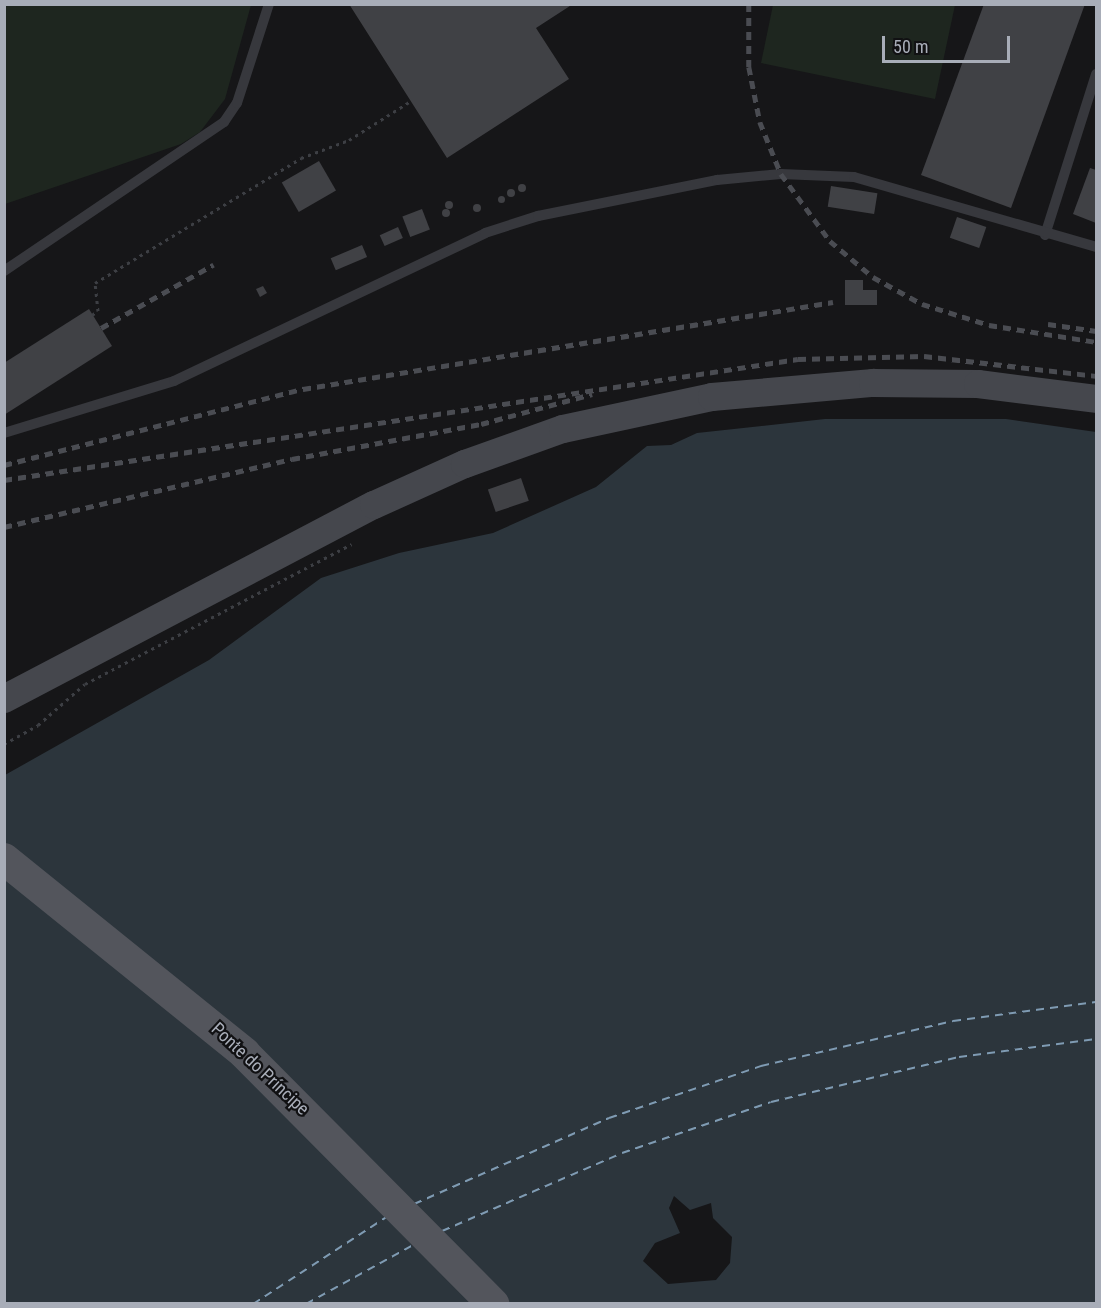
<!DOCTYPE html>
<html>
<head>
<meta charset="utf-8">
<style>
  body { margin:0 }
  #map { position:relative; width:1101px; height:1308px; overflow:hidden; background:#161618; font-family:"Roboto Condensed",sans-serif }
  div>[style] { position:absolute }
  .green>* { inset:0; background:#1e261f }
  .water>* { inset:0; background:#2c353c }
  .ferry>* { height:1.5px; margin-top:-0.75px; transform-origin:0; background:repeating-linear-gradient(90deg,#7f9bb3 0 8px,transparent 0 14px) }
  .building>* { inset:0; background:#404145; transform-origin:0 0 }
  .round { border-radius:50% }
  .path>* { height:3px; margin-top:-1.5px; transform-origin:0; background:repeating-linear-gradient(90deg,#3d3f44 0 3px,transparent 0 7.5px) }
  .lane>* { height:10px; margin:-5px; padding:0 5px; transform-origin:5px; border-radius:5px; background:#37383d }
  .secondary>* { height:28px; margin:-14px; padding:0 14px; transform-origin:14px; border-radius:14px; background:#45474d }
  .primary>* { height:32px; margin:-16px; padding:0 16px; transform-origin:16px; border-radius:16px; background:#53555c }
  .rail>* { height:4.5px; margin-top:-2.25px; transform-origin:0; background:repeating-linear-gradient(90deg,#4a4c52 0 8px,transparent 0 14px) }
  span { translate:-50% -50%; white-space:nowrap; text-align:center; line-height:1.15; -webkit-text-stroke:4.5px #111113; paint-order:stroke }
  .street-label { font-size:18px; color:#a8adb8 }
  .frame { position:absolute; inset:0; border:6px solid #a8adb8; pointer-events:none }
  .scale { position:absolute; left:882px; top:36px; width:128px; height:27px; box-sizing:border-box; border:3px solid #a8adb8; border-top:0; padding-left:8px; font-size:18px; line-height:21px; white-space:nowrap; color:#a8adb8; -webkit-text-stroke:4px #111113; paint-order:stroke }
</style>
</head>
<body>
<div id="map">
  <div class="green">
    <div style="clip-path:polygon(4px 5px,5px 4px,251px 5px,225px 99px,200px 132px,181px 144px,5px 204px)"></div>
    <div style="clip-path:polygon(773px 5px,955px 5px,935px 99px,761px 63px)"></div>
  </div>
  <div class="water">
    <div style="clip-path:polygon(evenodd,825px 419px,1006px 419px,1096px 432px,1096px 1303px,5px 1304px,5px 775px,209px 660px,321px 578px,399px 553px,493px 533px,596px 487px,647px 446px,671px 445px,697px 433px,825px 419px,674px 1196px,690px 1210px,711px 1203px,713px 1218px,732px 1237px,730px 1263px,716px 1280px,668px 1284px,643px 1261px,655px 1243px,680px 1233px,669px 1208px,674px 1196px)"></div>
  </div>
  <div class="ferry">
    <div style="left:414px;top:1204px;width:213px;rotate:-23.8deg"></div>
    <div style="left:609px;top:1118px;width:161px;rotate:-18.9deg"></div>
    <div style="left:761px;top:1066px;width:197px;rotate:-13.2deg"></div>
    <div style="left:953px;top:1021px;width:144px;rotate:-7.6deg"></div>
    <div style="left:442px;top:1231px;width:196px;rotate:-23.4deg"></div>
    <div style="left:622px;top:1153px;width:157px;rotate:-18.9deg"></div>
    <div style="left:771px;top:1102px;width:193px;rotate:-13.5deg"></div>
    <div style="left:959px;top:1057px;width:138px;rotate:-7.5deg"></div>
    <div style="left:253px;top:1304px;width:158px;rotate:-33.1deg"></div>
    <div style="left:306px;top:1304px;width:122px;rotate:-28.9deg"></div>
  </div>
  <div class="building">
    <div style="clip-path:polygon(349px 4px,573px 4px,536px 28px,569px 79px,447px 158px)"></div>
    <div style="clip-path:polygon(984px 4px,1085px 4px,1011px 208px,921px 175px)"></div>
    <div style="left:319px;top:161px;width:34px;height:43px;rotate:60deg"></div>
    <div style="clip-path:polygon(1090px 168px,1096px 170px,1096px 223px,1073px 214px)"></div>
    <div class="round" style="left:518px;top:184px;width:8px;height:8px"></div>
    <div style="left:831px;top:186px;width:47px;height:21px;rotate:9deg"></div>
    <div class="round" style="left:507px;top:189px;width:8px;height:8px"></div>
    <div class="round" style="left:497.5px;top:195.5px;width:7px;height:7px"></div>
    <div class="round" style="left:445px;top:201px;width:8px;height:8px"></div>
    <div class="round" style="left:473px;top:204px;width:8px;height:8px"></div>
    <div style="left:422px;top:209px;width:22px;height:21px;rotate:69deg"></div>
    <div class="round" style="left:442px;top:209px;width:8px;height:8px"></div>
    <div style="left:957px;top:217px;width:31px;height:22px;rotate:19deg"></div>
    <div style="left:398px;top:227px;width:12px;height:20px;rotate:66deg"></div>
    <div style="left:362px;top:245px;width:13px;height:34px;rotate:67deg"></div>
    <div style="clip-path:polygon(845px 280px,863px 280px,863px 290px,877px 290px,877px 305px,845px 305px)"></div>
    <div style="clip-path:polygon(263px 286px,267px 293px,260px 297px,256px 289px)"></div>
    <div style="clip-path:polygon(89px 309px,112px 346px,4px 415px,4px 363px)"></div>
    <div style="left:521px;top:478px;width:24px;height:35px;rotate:71deg"></div>
  </div>
  <div class="path">
    <div style="left:92px;top:315px;width:7px;rotate:-34deg"></div>
    <div style="left:98px;top:311px;width:28px;rotate:-96deg"></div>
    <div style="left:95px;top:283px;width:241px;rotate:-31.2deg"></div>
    <div style="left:301px;top:158px;width:51px;rotate:-20.6deg"></div>
    <div style="left:349px;top:140px;width:73px;rotate:-32.2deg"></div>
    <div style="left:4px;top:744px;width:39px;rotate:-29deg"></div>
    <div style="left:38px;top:725px;width:62px;rotate:-41.1deg"></div>
    <div style="left:85px;top:684px;width:301px;rotate:-27.7deg"></div>
  </div>
  <div class="lane">
    <div style="left:1045px;top:235px;width:169px;rotate:-72.4deg"></div>
    <div style="left:4px;top:271px;width:266px;rotate:-34.1deg"></div>
    <div style="left:224px;top:122px;width:23px;rotate:-56deg"></div>
    <div style="left:237px;top:103px;width:104px;rotate:-72.1deg"></div>
    <div style="left:4px;top:433px;width:178px;rotate:-17deg"></div>
    <div style="left:174px;top:381px;width:344px;rotate:-25.4deg"></div>
    <div style="left:485px;top:233px;width:56px;rotate:-17.8deg"></div>
    <div style="left:538px;top:216px;width:183px;rotate:-11.4deg"></div>
    <div style="left:717px;top:180px;width:64px;rotate:-5.4deg"></div>
    <div style="left:781px;top:174px;width:73px;rotate:2.4deg"></div>
    <div style="left:854px;top:177px;width:252px;rotate:16.1deg"></div>
  </div>
  <div class="secondary">
    <div style="left:4px;top:699px;width:418px;rotate:-27.7deg"></div>
    <div style="left:374px;top:505px;width:100px;rotate:-24.3deg"></div>
    <div style="left:465px;top:464px;width:104px;rotate:-19.7deg"></div>
    <div style="left:563px;top:429px;width:152px;rotate:-12.1deg"></div>
    <div style="left:712px;top:397px;width:162px;rotate:-5deg"></div>
    <div style="left:873px;top:383px;width:105px;rotate:0.5deg"></div>
    <div style="left:978px;top:384px;width:119px;rotate:7.2deg"></div>
  </div>
  <div class="primary">
    <div style="left:4px;top:859px;width:309px;rotate:38.9deg"></div>
    <div style="left:244px;top:1053px;width:354px;rotate:45.2deg"></div>
  </div>
  <div class="rail">
    <div style="left:749px;top:4px;width:63px;rotate:90deg"></div>
    <div style="left:749px;top:67px;width:56px;rotate:78.7deg"></div>
    <div style="left:760px;top:122px;width:56px;rotate:68deg"></div>
    <div style="left:781px;top:174px;width:83px;rotate:53.8deg"></div>
    <div style="left:830px;top:241px;width:56px;rotate:39.9deg"></div>
    <div style="left:873px;top:277px;width:56px;rotate:28.9deg"></div>
    <div style="left:922px;top:304px;width:70px;rotate:17.4deg"></div>
    <div style="left:989px;top:325px;width:108px;rotate:9deg"></div>
    <div style="left:1048px;top:324px;width:49px;rotate:8.3deg"></div>
    <div style="left:101px;top:328px;width:129px;rotate:-29.4deg"></div>
    <div style="left:4px;top:465px;width:309px;rotate:-14.3deg"></div>
    <div style="left:303px;top:389px;width:537px;rotate:-9.32deg"></div>
    <div style="left:4px;top:480px;width:803px;rotate:-8.66deg"></div>
    <div style="left:798px;top:359px;width:126px;rotate:-1.4deg"></div>
    <div style="left:924px;top:356px;width:173px;rotate:6.6deg"></div>
    <div style="left:4px;top:527px;width:296px;rotate:-13.3deg"></div>
    <div style="left:292px;top:459px;width:192px;rotate:-10.5deg"></div>
    <div style="left:481px;top:424px;width:115px;rotate:-15.1deg"></div>
  </div>
  <div class="street-label">
    <span style="left:260px;top:1069px;rotate:43deg">Ponte do Príncipe</span>
  </div>
  <div class="frame"></div>
  <div class="scale">50 m</div>
</div>
</body>
</html>
